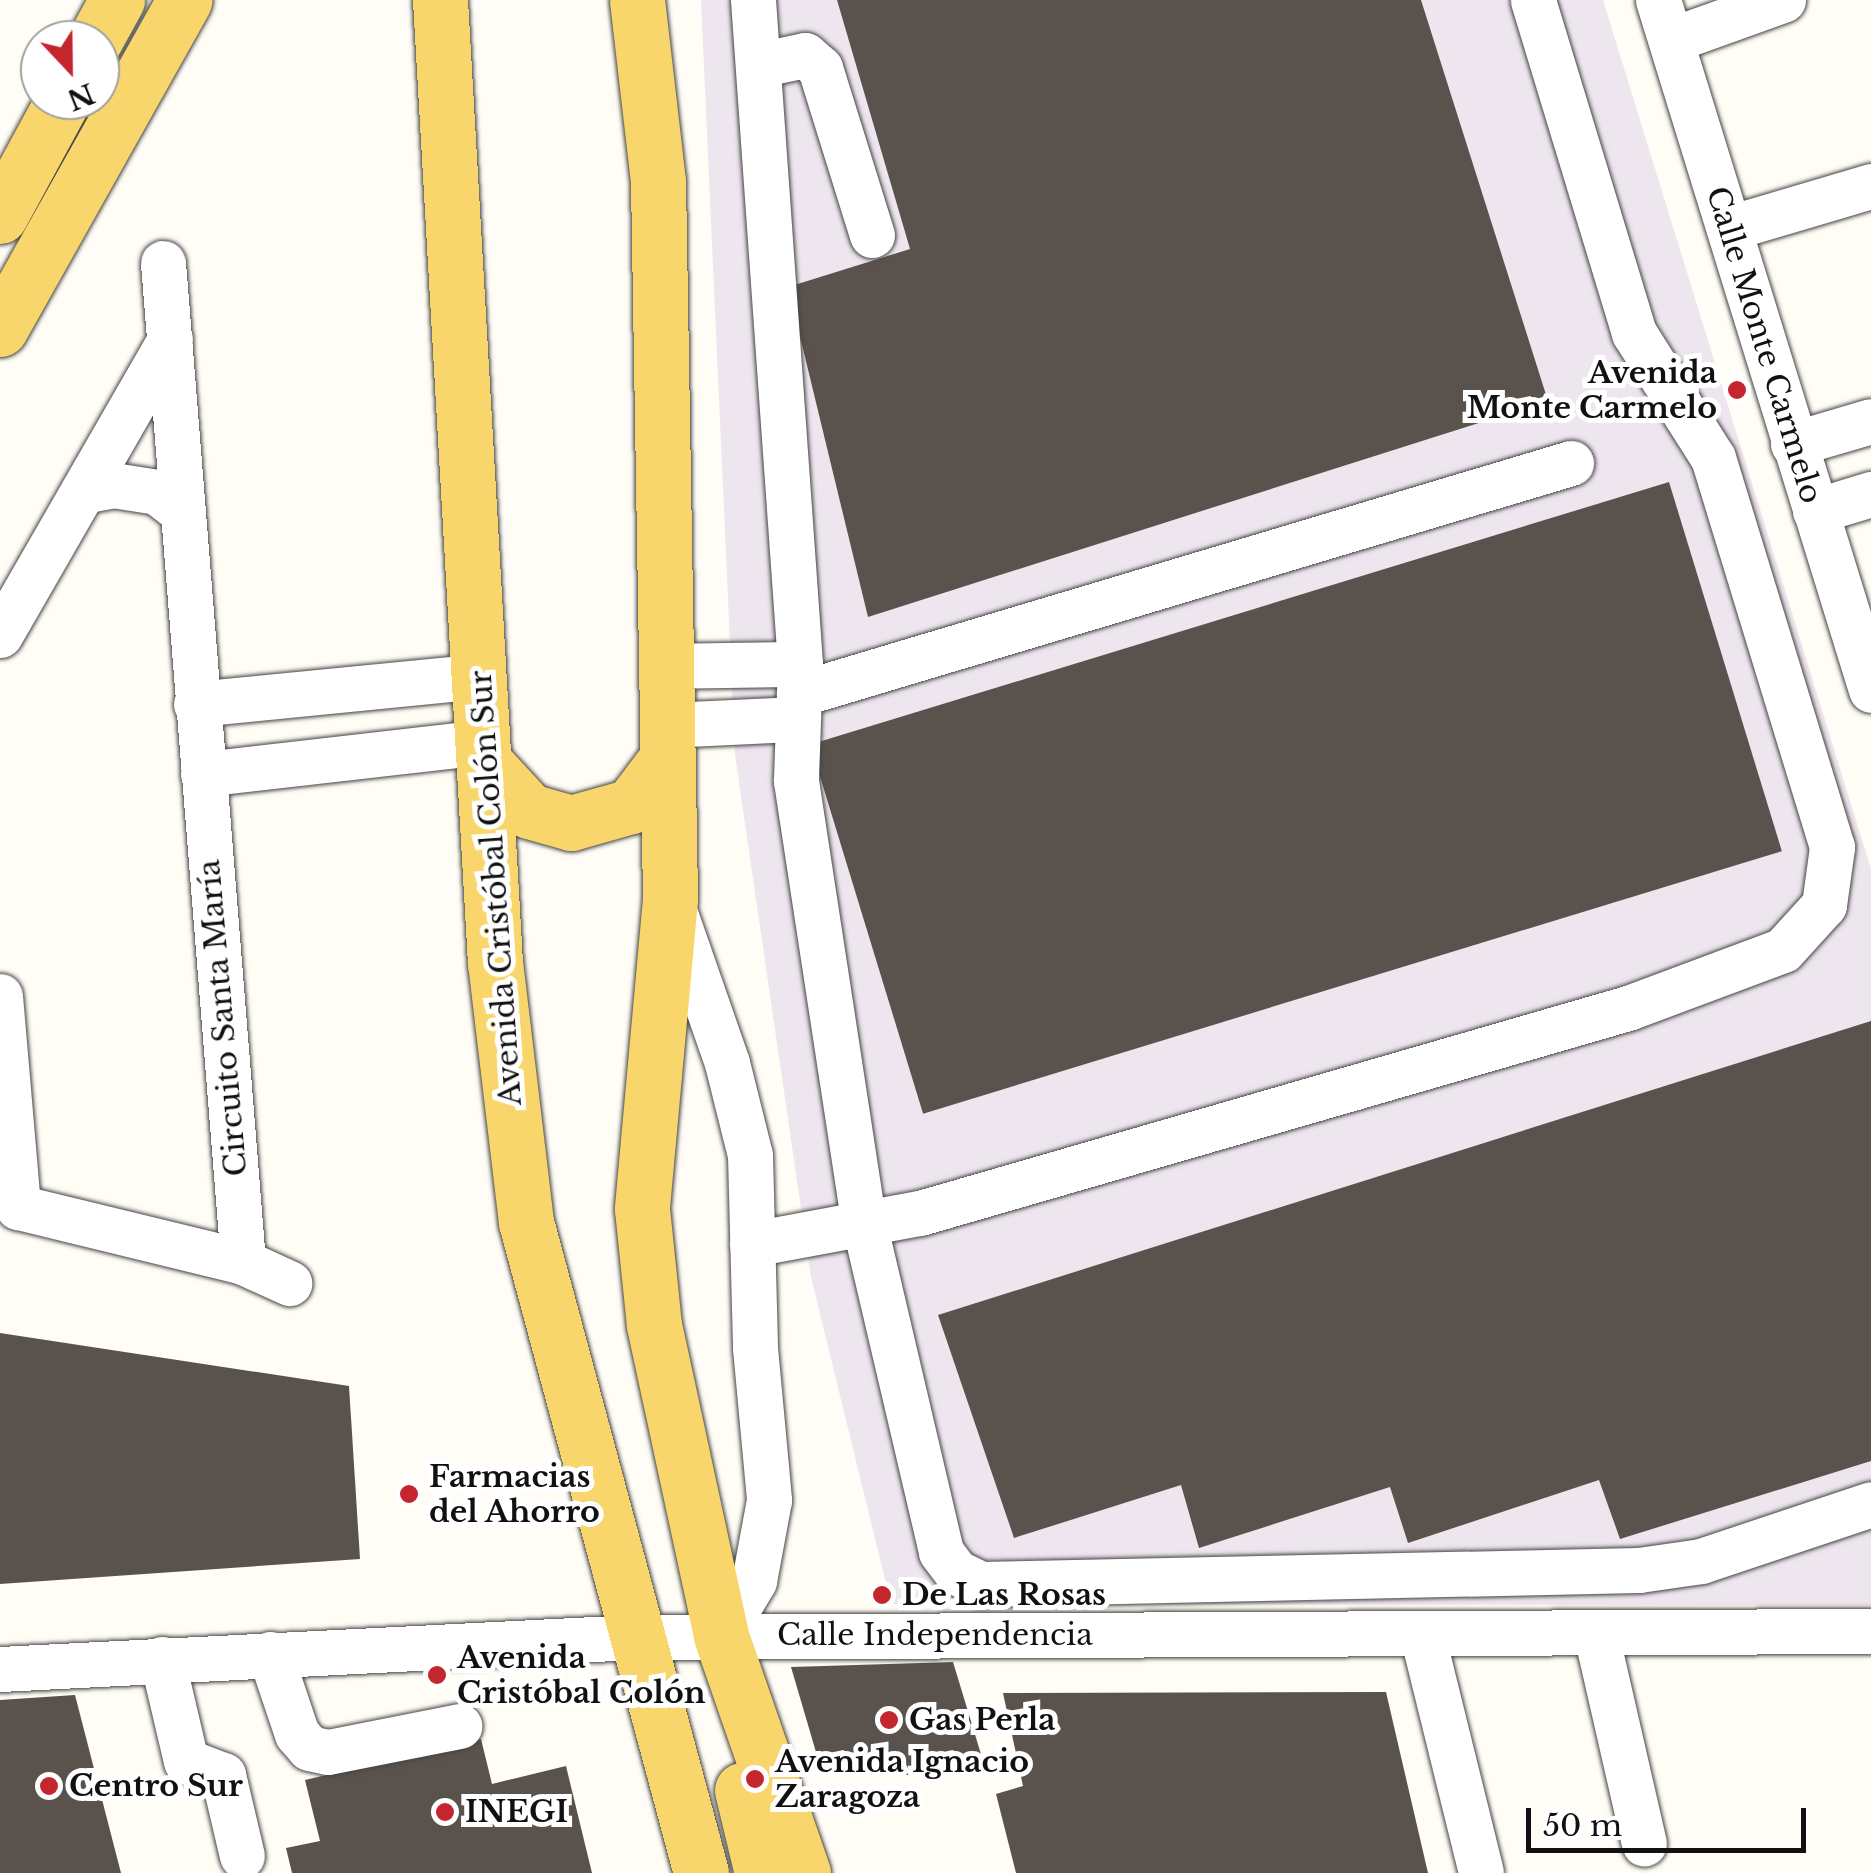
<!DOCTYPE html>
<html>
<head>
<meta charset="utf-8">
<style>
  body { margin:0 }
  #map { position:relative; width:1871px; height:1873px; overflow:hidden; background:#fffdf5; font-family:"Libre Baskerville",serif }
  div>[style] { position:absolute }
  .industrial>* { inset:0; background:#eee6ef }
  .building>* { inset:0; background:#5a524d; transform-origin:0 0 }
  .roads { filter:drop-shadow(0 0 2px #444) drop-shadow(0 0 2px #444) }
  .minor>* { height:45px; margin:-22.5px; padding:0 22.5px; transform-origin:22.5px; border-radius:22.5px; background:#fff }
  .major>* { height:55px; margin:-27.5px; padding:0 27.5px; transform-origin:27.5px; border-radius:27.5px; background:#f9d66b }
  .dots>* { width:28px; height:28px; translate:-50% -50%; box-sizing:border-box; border:5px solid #fff; border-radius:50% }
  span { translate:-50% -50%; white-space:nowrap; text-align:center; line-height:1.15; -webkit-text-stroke:10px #fff; paint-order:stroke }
  .street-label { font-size:30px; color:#111 }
  .poi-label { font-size:30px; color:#111; font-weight:700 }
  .right { translate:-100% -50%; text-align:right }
  .left { translate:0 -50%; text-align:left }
  .north { position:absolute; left:20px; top:20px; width:100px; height:100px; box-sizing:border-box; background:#fff; border:2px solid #a0a0a0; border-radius:50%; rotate:158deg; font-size:28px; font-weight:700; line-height:40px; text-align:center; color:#111 }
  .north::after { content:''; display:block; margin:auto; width:35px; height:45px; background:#c4262e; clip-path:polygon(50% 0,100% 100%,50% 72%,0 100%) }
  .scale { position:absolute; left:1526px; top:1808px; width:280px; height:45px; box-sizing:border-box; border:5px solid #111; border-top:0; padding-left:12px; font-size:30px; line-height:35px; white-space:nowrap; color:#111; -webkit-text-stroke:8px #fff; paint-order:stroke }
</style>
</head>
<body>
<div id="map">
  <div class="industrial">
    <div style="clip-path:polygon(701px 0,1603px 0,1871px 869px,1871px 1605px,891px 1604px,811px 1277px,735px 755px)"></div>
  </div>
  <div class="building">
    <div style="clip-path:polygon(837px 0,1421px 0,1548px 401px,868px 617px,788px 287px,910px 249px)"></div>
    <div style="left:1669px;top:482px;width:386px;height:898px;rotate:73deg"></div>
    <div style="clip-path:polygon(1871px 1021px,1871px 1461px,1620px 1539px,1599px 1480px,1408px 1543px,1390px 1487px,1199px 1548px,1181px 1485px,1014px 1538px,938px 1315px)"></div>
    <div style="clip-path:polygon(0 1333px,349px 1386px,360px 1559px,0 1584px)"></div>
    <div style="clip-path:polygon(953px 1662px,987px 1774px,823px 1776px,791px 1667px)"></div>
    <div style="clip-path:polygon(1386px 1692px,1428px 1873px,1016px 1873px,996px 1794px,1023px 1786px,1003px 1693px)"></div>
    <div style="clip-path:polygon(75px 1695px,121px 1873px,0 1873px,0 1700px)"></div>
    <div style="clip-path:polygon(481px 1739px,492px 1784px,566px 1766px,592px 1873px,292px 1873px,286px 1848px,320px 1841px,305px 1780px)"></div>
  </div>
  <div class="roads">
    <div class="minor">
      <div style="left:753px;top:0;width:666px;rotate:85.95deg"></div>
      <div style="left:800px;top:664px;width:117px;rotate:92deg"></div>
      <div style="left:796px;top:781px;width:447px;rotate:81.3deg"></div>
      <div style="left:864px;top:1223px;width:338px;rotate:76.8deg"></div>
      <div style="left:941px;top:1552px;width:25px;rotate:53deg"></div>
      <div style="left:956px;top:1572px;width:28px;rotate:26deg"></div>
      <div style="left:981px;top:1584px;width:658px;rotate:-1.22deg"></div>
      <div style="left:1639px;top:1570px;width:63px;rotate:-8.3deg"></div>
      <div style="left:1701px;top:1561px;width:179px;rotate:-18.5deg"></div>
      <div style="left:1658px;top:0;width:722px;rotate:72.84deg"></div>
      <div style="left:1671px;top:40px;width:119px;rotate:-19.7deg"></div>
      <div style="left:758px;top:65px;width:48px;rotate:-12deg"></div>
      <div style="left:805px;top:55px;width:20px;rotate:41deg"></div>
      <div style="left:820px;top:68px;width:175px;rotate:72.7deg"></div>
      <div style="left:1729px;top:228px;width:148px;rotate:-16.5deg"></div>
      <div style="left:163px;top:263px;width:1002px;rotate:85.42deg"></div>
      <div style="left:1793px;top:444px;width:81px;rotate:-16.4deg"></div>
      <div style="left:83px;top:491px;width:31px;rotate:-11deg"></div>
      <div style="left:113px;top:485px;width:45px;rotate:9deg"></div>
      <div style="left:157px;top:492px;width:33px;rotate:38deg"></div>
      <div style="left:1815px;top:511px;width:59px;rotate:-16.9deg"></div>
      <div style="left:0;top:635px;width:341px;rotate:-60.1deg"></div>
      <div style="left:667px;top:666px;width:133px;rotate:-0.9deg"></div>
      <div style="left:799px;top:694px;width:806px;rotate:-16.66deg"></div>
      <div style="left:196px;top:704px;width:285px;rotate:-5.6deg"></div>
      <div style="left:668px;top:725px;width:129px;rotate:-2.7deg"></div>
      <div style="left:203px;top:774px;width:283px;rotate:-6.5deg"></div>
      <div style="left:671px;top:902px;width:170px;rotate:70.8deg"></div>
      <div style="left:727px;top:1063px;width:95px;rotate:76deg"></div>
      <div style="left:750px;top:1155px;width:193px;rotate:88.5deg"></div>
      <div style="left:755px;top:1348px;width:153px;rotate:84.7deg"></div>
      <div style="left:769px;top:1500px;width:82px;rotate:100.5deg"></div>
      <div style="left:754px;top:1581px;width:64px;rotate:121deg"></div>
      <div style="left:0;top:996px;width:212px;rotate:85.1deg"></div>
      <div style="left:18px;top:1207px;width:232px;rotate:13.7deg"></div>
      <div style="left:243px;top:1262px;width:51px;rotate:24.5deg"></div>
      <div style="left:752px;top:1244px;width:171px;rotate:-10.5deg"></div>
      <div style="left:920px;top:1213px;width:737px;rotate:-16.15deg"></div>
      <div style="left:1628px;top:1008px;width:165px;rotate:-20.5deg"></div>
      <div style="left:1783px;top:950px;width:61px;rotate:-47.7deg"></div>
      <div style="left:1824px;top:905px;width:59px;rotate:-82.1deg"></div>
      <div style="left:1832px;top:847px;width:407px;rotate:-107deg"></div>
      <div style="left:1713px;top:458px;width:148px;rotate:-122.3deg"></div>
      <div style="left:1634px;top:333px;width:348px;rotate:-106.9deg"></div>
      <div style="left:1422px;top:1634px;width:246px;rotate:76.1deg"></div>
      <div style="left:1596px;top:1634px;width:215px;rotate:77.1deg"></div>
      <div style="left:270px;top:1654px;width:84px;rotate:71.4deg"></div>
      <div style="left:297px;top:1734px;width:18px;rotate:49deg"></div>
      <div style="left:309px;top:1748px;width:19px;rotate:12deg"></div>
      <div style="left:328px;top:1752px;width:134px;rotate:-11.2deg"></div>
      <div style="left:162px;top:1659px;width:105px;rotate:76.8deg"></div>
      <div style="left:186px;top:1761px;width:40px;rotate:21deg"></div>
      <div style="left:223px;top:1775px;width:83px;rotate:76.8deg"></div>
      <div style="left:0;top:1669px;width:634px;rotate:-2.89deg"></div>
      <div style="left:633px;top:1637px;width:1238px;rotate:-0.28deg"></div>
    </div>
    <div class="major">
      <div style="left:440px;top:0;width:964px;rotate:86.73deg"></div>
      <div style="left:495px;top:962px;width:262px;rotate:83.2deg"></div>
      <div style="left:526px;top:1222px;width:674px;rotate:74.95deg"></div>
      <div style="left:637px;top:0;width:182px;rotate:83.4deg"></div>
      <div style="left:658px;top:181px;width:718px;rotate:89.04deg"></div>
      <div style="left:670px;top:899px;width:311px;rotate:95.2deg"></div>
      <div style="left:642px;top:1209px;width:117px;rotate:84.1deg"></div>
      <div style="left:654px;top:1325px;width:318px;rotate:77.8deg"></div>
      <div style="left:721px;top:1636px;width:251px;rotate:70.9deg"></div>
      <div style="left:95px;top:40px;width:46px;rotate:-61.2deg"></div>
      <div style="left:0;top:216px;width:132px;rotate:-61.5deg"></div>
      <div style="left:0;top:329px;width:377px;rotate:-60.7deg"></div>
      <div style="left:486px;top:764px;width:64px;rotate:47.5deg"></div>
      <div style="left:529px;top:811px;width:44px;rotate:15.9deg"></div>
      <div style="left:571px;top:823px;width:62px;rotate:-15.8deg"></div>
      <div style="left:631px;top:806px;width:61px;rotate:-52.9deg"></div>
      <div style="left:742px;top:1790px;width:85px;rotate:76.5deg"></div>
    </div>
  </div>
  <div class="dots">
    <div style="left:1737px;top:390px;background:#c4262e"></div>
    <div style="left:409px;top:1494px;background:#c4262e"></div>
    <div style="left:882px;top:1595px;background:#c4262e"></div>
    <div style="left:437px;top:1675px;background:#c4262e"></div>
    <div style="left:889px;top:1720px;background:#c4262e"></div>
    <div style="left:755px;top:1779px;background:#c4262e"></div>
    <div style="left:49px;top:1786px;background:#c4262e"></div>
    <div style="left:445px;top:1812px;background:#c4262e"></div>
  </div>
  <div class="street-label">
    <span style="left:1764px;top:345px;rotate:73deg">Calle Monte Carmelo</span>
    <span style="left:496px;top:888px;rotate:-94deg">Avenida Cristóbal Colón Sur</span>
    <span style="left:223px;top:1018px;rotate:-95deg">Circuito Santa María</span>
    <span style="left:935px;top:1635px">Calle Independencia</span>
  </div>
  <div class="poi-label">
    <span class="right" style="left:1717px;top:390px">Avenida<br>Monte Carmelo</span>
    <span class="left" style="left:429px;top:1494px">Farmacias<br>del Ahorro</span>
    <span class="left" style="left:902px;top:1595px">De Las Rosas</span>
    <span class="left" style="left:457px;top:1675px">Avenida<br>Cristóbal Colón</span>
    <span class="left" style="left:909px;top:1720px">Gas Perla</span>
    <span class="left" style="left:775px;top:1779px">Avenida Ignacio<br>Zaragoza</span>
    <span class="left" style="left:69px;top:1786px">Centro Sur</span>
    <span class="left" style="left:465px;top:1812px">INEGI</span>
  </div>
  <div class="north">N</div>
  <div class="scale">50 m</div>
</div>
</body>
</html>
